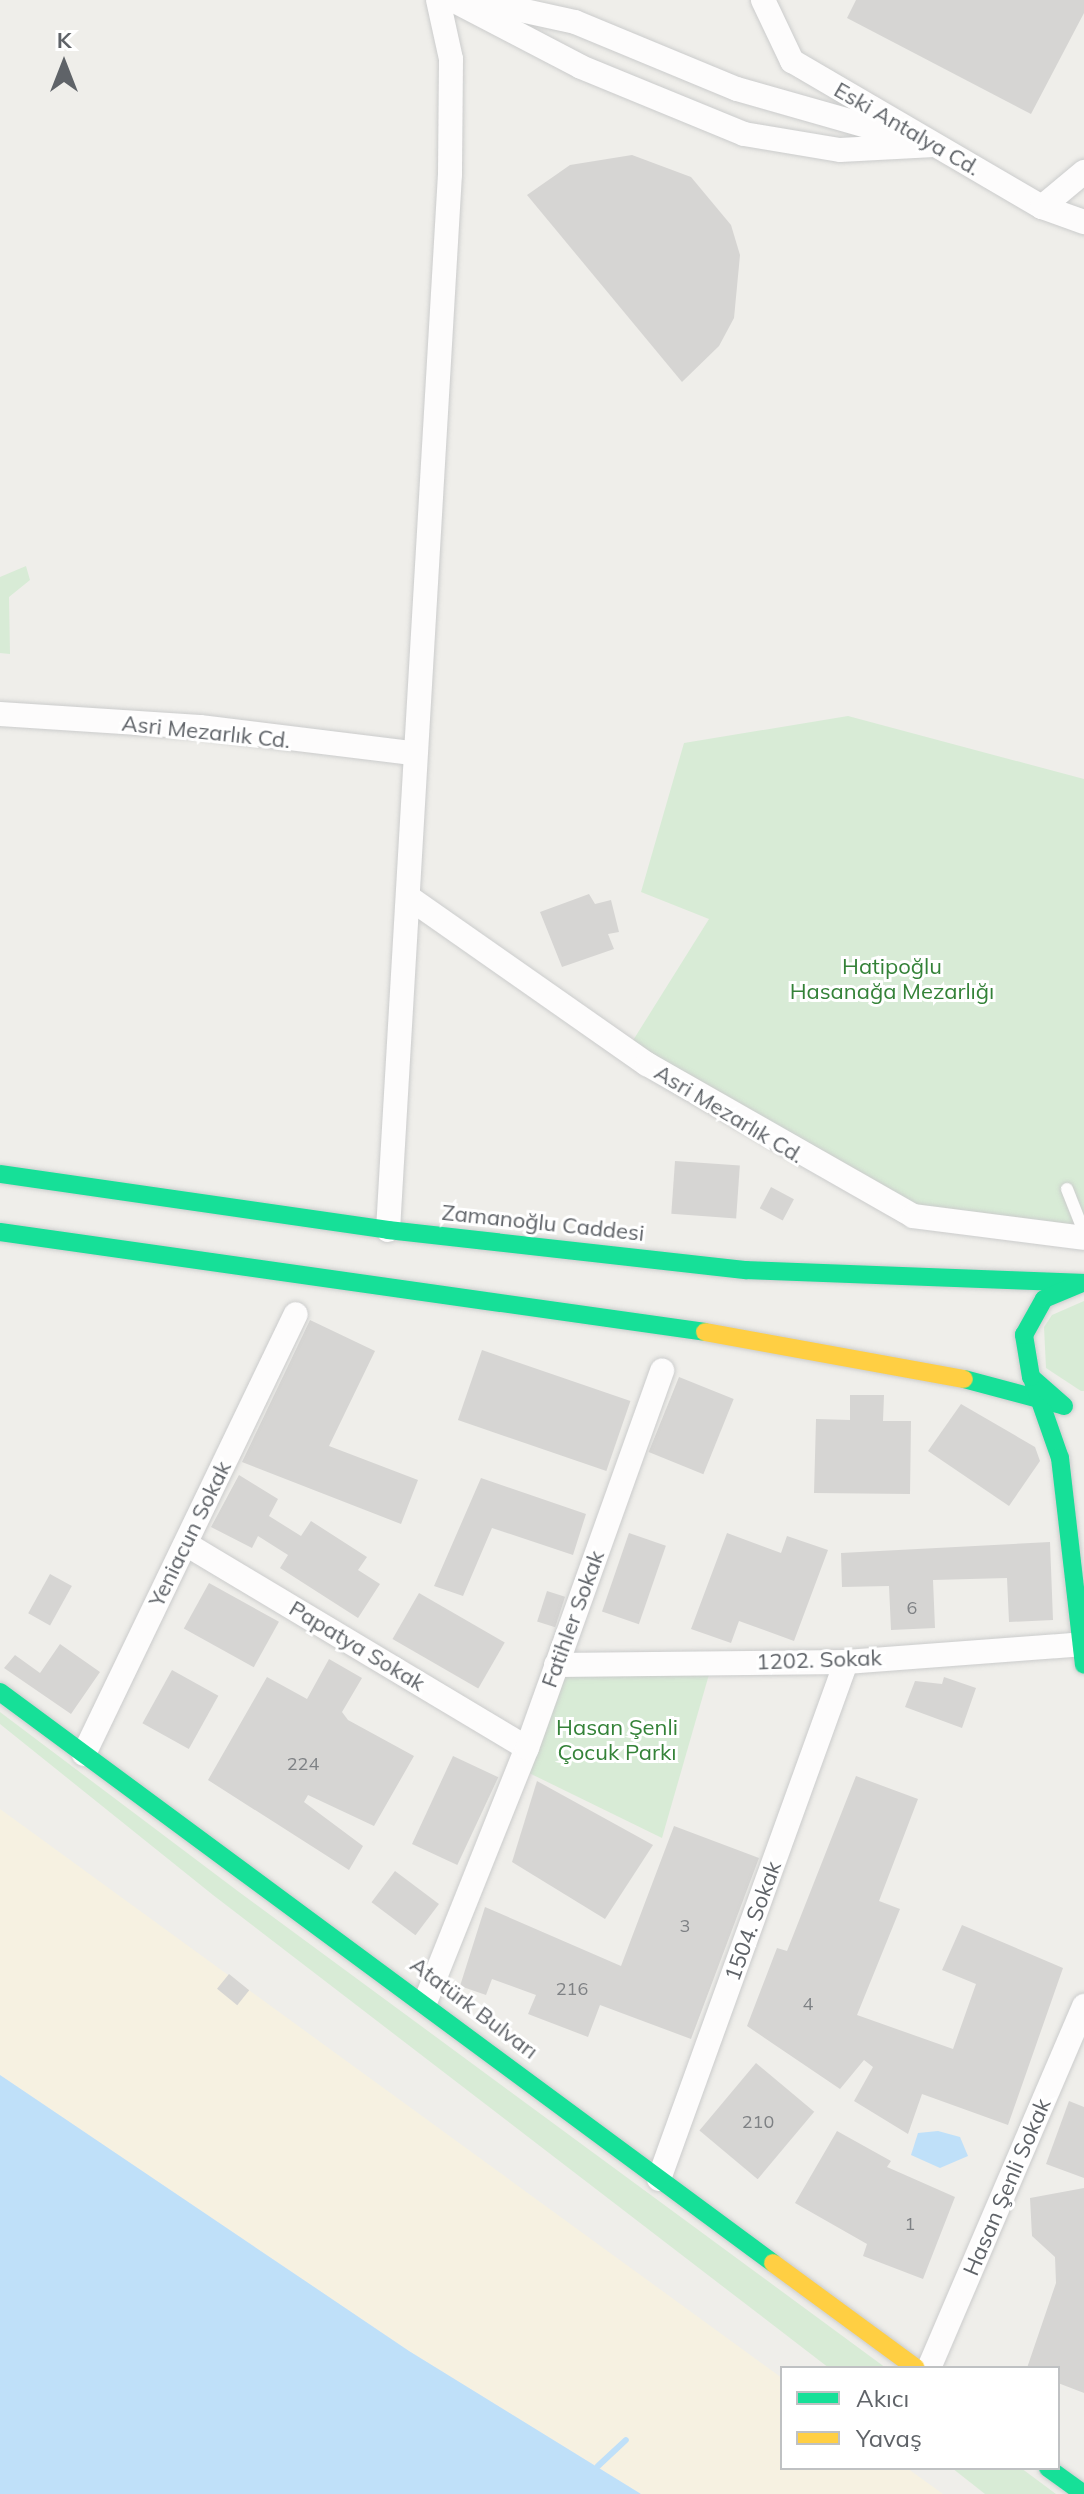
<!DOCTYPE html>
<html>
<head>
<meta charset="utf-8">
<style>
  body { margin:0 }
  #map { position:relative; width:1084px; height:2494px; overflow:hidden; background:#efeeea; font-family:Mulish,sans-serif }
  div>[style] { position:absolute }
  .green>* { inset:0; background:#d8ebd6 }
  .sand>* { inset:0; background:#f6f1e1 }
  .water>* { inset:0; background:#bfe0f9 }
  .stream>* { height:6px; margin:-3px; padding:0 3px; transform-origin:3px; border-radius:3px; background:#bfe0f9 }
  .building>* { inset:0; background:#d6d5d3; transform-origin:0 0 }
  .roads { filter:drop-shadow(0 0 2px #cbcccc) drop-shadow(0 0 2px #cbcccc) }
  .lane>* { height:12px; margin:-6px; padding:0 6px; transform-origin:6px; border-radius:6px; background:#fdfcfc }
  .street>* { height:24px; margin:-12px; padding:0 12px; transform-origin:12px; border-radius:12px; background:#fdfcfc }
  .fast>* { height:18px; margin:-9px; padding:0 9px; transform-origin:9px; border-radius:9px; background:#16e098 }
  .slow>* { height:18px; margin:-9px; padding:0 9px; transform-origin:9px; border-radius:9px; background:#ffcf43 }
  span { translate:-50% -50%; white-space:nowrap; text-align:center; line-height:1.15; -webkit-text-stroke:6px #fff; paint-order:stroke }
  .number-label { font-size:18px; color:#7e8184 }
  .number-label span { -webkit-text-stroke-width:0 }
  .street-label { font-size:22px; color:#5f6368 }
  .park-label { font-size:22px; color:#348238 }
  .legend { position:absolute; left:780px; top:2366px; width:280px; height:104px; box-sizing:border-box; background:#fff; border:2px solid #bfc1c3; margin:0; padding:10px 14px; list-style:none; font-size:24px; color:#5f6368 }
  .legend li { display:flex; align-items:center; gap:16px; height:40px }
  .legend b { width:40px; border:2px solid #bfc1c3 }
  .north { position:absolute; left:24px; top:24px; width:80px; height:80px; -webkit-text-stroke:6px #fff; paint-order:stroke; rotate:0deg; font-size:22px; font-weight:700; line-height:32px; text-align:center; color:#5f6368 }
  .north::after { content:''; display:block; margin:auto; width:28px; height:36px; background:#5f6368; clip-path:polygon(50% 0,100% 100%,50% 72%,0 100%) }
</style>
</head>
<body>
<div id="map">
  <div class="green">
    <div style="clip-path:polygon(26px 566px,30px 580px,9px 597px,10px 654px,0 653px,0 577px)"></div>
    <div style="clip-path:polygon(848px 716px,1084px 779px,1084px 1230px,931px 1212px,881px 1192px,632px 1042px,709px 919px,641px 892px,684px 743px)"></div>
    <div style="clip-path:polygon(1084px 1301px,1084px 1391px,1081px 1391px,1046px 1368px,1044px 1327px,1052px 1315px)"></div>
    <div style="clip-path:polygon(561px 1671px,710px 1671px,662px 1838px,525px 1771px)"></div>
    <div style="clip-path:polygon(0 1712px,239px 1892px,886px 2368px,829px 2368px,213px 1895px,0 1724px)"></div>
    <div style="clip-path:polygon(952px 2468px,1021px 2468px,1056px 2494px,985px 2494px)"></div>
  </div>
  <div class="sand">
    <div style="clip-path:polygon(0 1809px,782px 2378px,782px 2468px,907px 2468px,943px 2494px,641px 2494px,409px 2351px,0 2075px)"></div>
  </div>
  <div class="water">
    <div style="clip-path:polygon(0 2075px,409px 2351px,641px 2494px,0 2494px)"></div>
    <div style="clip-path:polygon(938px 2131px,960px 2137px,968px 2156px,940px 2168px,911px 2155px,918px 2133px)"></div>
  </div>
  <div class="stream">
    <div style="left:598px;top:2466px;width:38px;rotate:-43deg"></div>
  </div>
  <div class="building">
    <div style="clip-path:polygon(856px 0,1084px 0,1084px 13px,1031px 114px,847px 18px)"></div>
    <div style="clip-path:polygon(632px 155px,691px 177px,731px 225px,740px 255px,734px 318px,719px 346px,682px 382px,527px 195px,570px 165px)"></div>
    <div style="clip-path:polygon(589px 894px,595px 904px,611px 900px,619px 932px,608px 934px,614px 949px,562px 967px,540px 912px)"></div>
    <div style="left:675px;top:1161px;width:65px;height:53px;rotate:4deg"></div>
    <div style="left:771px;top:1187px;width:26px;height:24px;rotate:28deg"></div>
    <div style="clip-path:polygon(310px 1320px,375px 1351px,329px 1446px,418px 1480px,401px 1524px,242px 1462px)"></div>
    <div style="left:482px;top:1350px;width:157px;height:74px;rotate:19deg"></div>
    <div style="left:679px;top:1377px;width:59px;height:81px;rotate:22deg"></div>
    <div style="clip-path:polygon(850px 1395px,884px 1395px,883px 1421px,911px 1421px,910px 1494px,814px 1493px,816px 1419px,850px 1420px)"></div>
    <div style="clip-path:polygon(961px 1404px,1035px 1447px,1040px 1461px,1009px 1506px,928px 1451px)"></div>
    <div style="clip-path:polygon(239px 1475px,278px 1499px,269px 1516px,301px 1536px,311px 1521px,367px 1557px,358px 1570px,380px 1584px,358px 1618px,280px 1568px,288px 1555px,258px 1536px,252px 1548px,211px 1527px)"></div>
    <div style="clip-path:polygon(481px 1478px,586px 1514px,573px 1555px,492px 1528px,463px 1596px,434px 1586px)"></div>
    <div style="left:629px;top:1533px;width:39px;height:83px;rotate:19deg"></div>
    <div style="clip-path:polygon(727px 1533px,781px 1553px,787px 1536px,828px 1550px,794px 1641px,739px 1621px,731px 1643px,691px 1629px)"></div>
    <div style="clip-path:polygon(1050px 1542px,1053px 1620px,1009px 1622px,1007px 1578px,933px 1580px,935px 1628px,891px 1630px,889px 1586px,842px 1587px,841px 1553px)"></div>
    <div style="left:50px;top:1574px;width:25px;height:45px;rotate:29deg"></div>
    <div style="left:209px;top:1583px;width:80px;height:52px;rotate:29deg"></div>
    <div style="left:547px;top:1591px;width:19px;height:32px;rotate:18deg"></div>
    <div style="left:419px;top:1593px;width:99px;height:53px;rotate:30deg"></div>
    <div style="clip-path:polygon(60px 1644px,100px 1672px,71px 1714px,4px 1668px,15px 1655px,40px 1673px)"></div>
    <div style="clip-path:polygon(329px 1659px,362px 1678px,342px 1712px,348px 1720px,414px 1756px,374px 1826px,308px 1795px,304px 1802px,363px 1846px,349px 1870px,208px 1780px,267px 1677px,307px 1699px)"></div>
    <div style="left:172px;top:1670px;width:53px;height:61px;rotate:29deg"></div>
    <div style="clip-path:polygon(944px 1677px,976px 1688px,962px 1728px,905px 1707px,915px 1681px,942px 1684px)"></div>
    <div style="left:453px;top:1756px;width:50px;height:97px;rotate:25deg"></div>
    <div style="clip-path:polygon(856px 1776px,918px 1799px,879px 1901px,900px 1909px,857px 2015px,953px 2049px,976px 1984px,942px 1970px,962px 1925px,1063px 1968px,1008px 2125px,922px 2094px,908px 2134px,854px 2101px,873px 2067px,864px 2060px,840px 2089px,747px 2026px,777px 1948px,787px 1951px)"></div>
    <div style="clip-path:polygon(537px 1781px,653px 1845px,605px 1919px,512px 1862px)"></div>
    <div style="clip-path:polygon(674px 1826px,759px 1858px,691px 2039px,600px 2005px,588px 2037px,528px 2014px,536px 1995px,492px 1979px,486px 1995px,460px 1986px,485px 1907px,621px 1966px)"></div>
    <div style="left:395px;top:1871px;width:55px;height:39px;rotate:37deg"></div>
    <div style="left:229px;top:1974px;width:26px;height:19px;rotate:39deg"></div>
    <div style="left:756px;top:2063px;width:76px;height:88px;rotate:40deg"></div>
    <div style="clip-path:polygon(1069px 2101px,1084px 2107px,1084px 2178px,1046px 2164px)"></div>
    <div style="clip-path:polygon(837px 2131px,891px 2161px,887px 2167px,955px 2197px,923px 2279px,863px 2256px,867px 2244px,795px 2203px)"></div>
    <div style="clip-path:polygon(1084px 2188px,1084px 2393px,1058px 2383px,1058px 2368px,1027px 2368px,1056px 2283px,1055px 2257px,1032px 2236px,1030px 2198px)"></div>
  </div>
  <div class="roads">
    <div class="lane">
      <div style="left:1067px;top:1189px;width:46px;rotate:68.4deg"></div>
    </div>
    <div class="street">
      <div style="left:453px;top:0;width:144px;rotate:27.6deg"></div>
      <div style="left:581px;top:67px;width:176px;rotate:22.3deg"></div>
      <div style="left:744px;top:134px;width:97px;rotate:9.5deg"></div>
      <div style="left:840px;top:150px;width:94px;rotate:-3deg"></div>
      <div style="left:475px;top:0;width:102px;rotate:12.4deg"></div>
      <div style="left:575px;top:22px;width:175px;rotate:22.5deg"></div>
      <div style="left:737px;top:89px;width:183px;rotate:15.9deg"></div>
      <div style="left:763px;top:0;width:68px;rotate:64.6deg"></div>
      <div style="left:792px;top:61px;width:290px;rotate:30.3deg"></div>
      <div style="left:1042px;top:207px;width:45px;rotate:19.7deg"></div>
      <div style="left:1042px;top:207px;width:55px;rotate:-39.8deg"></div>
      <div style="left:0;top:714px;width:200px;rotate:3.7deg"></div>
      <div style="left:200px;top:727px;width:214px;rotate:7deg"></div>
      <div style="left:411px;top:899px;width:288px;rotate:35deg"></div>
      <div style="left:647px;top:1064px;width:306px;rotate:29.7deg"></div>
      <div style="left:913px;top:1216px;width:172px;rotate:7.3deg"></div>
      <div style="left:388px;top:1230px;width:1058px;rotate:-86.64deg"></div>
      <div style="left:450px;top:174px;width:115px;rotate:-89.5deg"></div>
      <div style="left:451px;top:59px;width:60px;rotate:-102.4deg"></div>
      <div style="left:186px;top:1544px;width:397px;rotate:30.9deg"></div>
      <div style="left:556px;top:1665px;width:290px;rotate:-0.6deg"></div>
      <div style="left:846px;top:1662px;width:239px;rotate:-4.3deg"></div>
      <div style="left:84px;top:1754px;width:488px;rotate:-64.3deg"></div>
      <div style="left:426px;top:2000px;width:271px;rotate:-68.2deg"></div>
      <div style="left:527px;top:1748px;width:401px;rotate:-70.3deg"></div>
      <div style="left:659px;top:2179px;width:550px;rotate:-70.11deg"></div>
      <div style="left:929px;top:2368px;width:394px;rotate:-66.8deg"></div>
    </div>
    <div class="fast">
      <div style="left:0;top:1174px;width:392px;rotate:8.2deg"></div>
      <div style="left:388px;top:1230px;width:361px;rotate:6.4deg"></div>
      <div style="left:747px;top:1270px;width:337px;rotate:2.2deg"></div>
      <div style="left:0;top:1232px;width:712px;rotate:8.07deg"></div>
      <div style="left:964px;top:1379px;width:101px;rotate:14.9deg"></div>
      <div style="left:1033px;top:1381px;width:82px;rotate:70.7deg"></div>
      <div style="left:1060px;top:1458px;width:208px;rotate:83.4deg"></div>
      <div style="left:1064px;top:1406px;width:44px;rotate:-138.7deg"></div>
      <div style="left:1031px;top:1377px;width:43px;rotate:-99.5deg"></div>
      <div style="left:1024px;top:1335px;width:41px;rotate:-60.9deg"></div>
      <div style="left:1044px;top:1299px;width:41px;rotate:-22.8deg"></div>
      <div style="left:0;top:1692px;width:961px;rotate:36.45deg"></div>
      <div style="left:1048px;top:2468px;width:44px;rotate:35.8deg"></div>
    </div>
    <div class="slow">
      <div style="left:705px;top:1332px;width:263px;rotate:10.3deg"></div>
      <div style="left:773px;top:2263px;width:177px;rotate:36.3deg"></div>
    </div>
  </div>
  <div class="number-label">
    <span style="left:912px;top:1608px">6</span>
    <span style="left:303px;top:1764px">224</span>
    <span style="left:685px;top:1926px">3</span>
    <span style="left:572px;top:1989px">216</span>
    <span style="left:808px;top:2004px">4</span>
    <span style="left:758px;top:2122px">210</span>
    <span style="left:910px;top:2224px">1</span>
  </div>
  <div class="street-label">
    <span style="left:907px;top:129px;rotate:30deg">Eski Antalya Cd.</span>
    <span style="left:206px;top:732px;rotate:6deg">Asri Mezarlık Cd.</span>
    <span style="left:729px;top:1114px;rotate:31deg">Asri Mezarlık Cd.</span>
    <span style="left:543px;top:1223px;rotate:6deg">Zamanoğlu Caddesi</span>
    <span style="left:190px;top:1534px;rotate:-64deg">Yeniacun Sokak</span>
    <span style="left:573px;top:1619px;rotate:-70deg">Fatihler Sokak</span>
    <span style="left:357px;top:1646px;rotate:31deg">Papatya Sokak</span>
    <span style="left:819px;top:1660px;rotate:-2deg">1202. Sokak</span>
    <span style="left:753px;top:1921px;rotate:-70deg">1504. Sokak</span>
    <span style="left:474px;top:2008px;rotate:37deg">Atatürk Bulvarı</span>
    <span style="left:1007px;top:2187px;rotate:-67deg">Hasan Şenli Sokak</span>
  </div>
  <div class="park-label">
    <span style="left:892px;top:979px">Hatipoğlu<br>Hasanağa Mezarlığı</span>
    <span style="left:617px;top:1740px">Hasan Şenli<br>Çocuk Parkı</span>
  </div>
  <ul class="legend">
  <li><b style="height:10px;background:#16e098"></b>Akıcı</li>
  <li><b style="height:10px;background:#ffcf43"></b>Yavaş</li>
  </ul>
  <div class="north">K</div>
</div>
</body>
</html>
